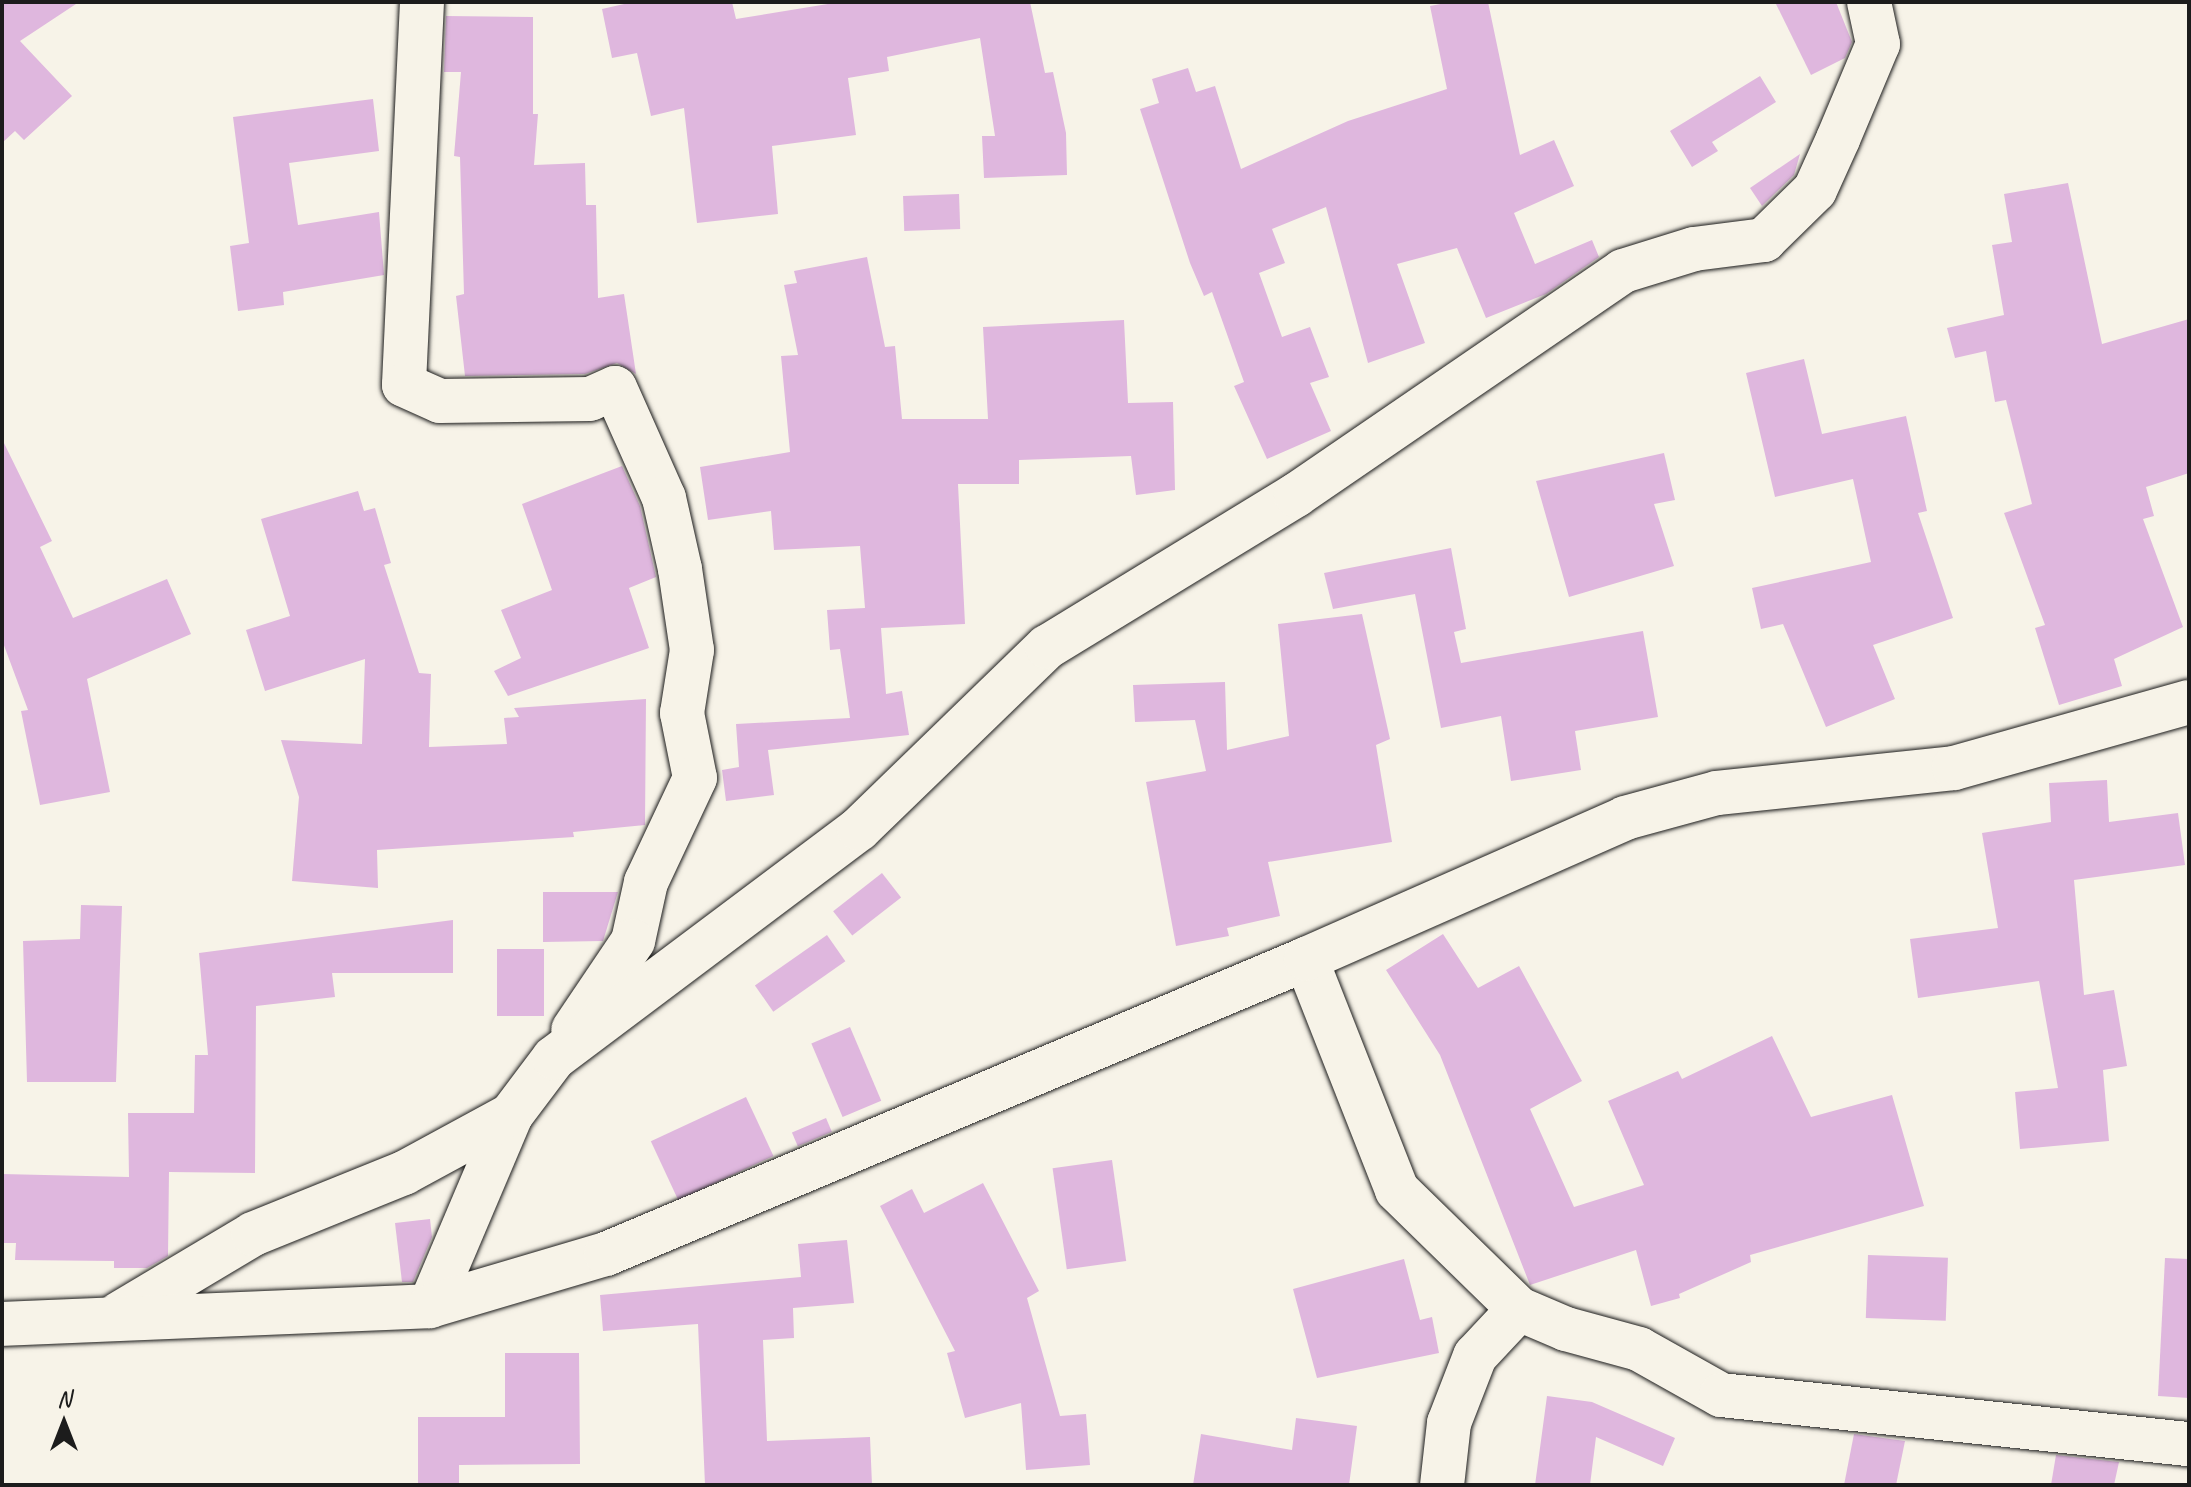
<!DOCTYPE html>
<html>
<head>
<meta charset="utf-8">
<style>
  body { margin:0 }
  #map { position:relative; width:2191px; height:1487px; overflow:hidden; background:#f7f3e8; font-family:Caveat,sans-serif }
  div>[style] { position:absolute }
  .building>* { inset:0; background:#dfb7de; transform-origin:0 0 }
  .roads { filter:drop-shadow(0 0 2px #1c1c1c) drop-shadow(0 0 2px #1c1c1c) }
  .minor>* { height:44px; margin:-22px; padding:0 22px; transform-origin:22px; border-radius:22px; background:#f7f3e8 }
  span { translate:-50% -50%; white-space:nowrap; text-align:center; line-height:1.15; -webkit-text-stroke:6px #f7f3e8; paint-order:stroke }
  .frame { position:absolute; inset:0; border:4px solid #1c1c1c; pointer-events:none }
  .north { position:absolute; left:24px; top:1383px; width:80px; height:80px; -webkit-text-stroke:6px #f7f3e8; paint-order:stroke; rotate:0deg; font-size:22px; font-weight:700; line-height:32px; text-align:center; color:#1c1c1c }
  .north::after { content:''; display:block; margin:auto; width:28px; height:36px; background:#1c1c1c; clip-path:polygon(50% 0,100% 100%,50% 72%,0 100%) }
</style>
</head>
<body>
<div id="map">
  <div class="building">
    <div style="clip-path:polygon(2px 2px,79px 2px,20px 41px,72px 96px,24px 140px,15px 131px,2px 143px)"></div>
    <div style="clip-path:polygon(633px 2px,732px 2px,736px 19px,840px 2px,1030px 2px,1045px 73px,1053px 72px,1066px 133px,1067px 175px,984px 178px,982px 136px,995px 136px,980px 38px,887px 57px,889px 71px,848px 78px,856px 135px,772px 146px,778px 214px,697px 223px,684px 108px,651px 116px,637px 53px,612px 58px,602px 9px)"></div>
    <div style="clip-path:polygon(1451px 2px,1488px 2px,1520px 155px,1554px 140px,1574px 186px,1514px 213px,1535px 264px,1592px 240px,1599px 257px,1546px 294px,1486px 318px,1457px 248px,1397px 264px,1425px 343px,1368px 363px,1326px 207px,1272px 229px,1285px 263px,1259px 273px,1282px 337px,1310px 327px,1329px 377px,1310px 383px,1331px 431px,1267px 459px,1234px 386px,1244px 382px,1212px 292px,1204px 296px,1190px 263px,1140px 109px,1159px 103px,1152px 79px,1188px 68px,1196px 92px,1215px 86px,1241px 169px,1348px 121px,1447px 89px,1430px 6px)"></div>
    <div style="clip-path:polygon(1775px 2px,1836px 2px,1852px 42px,1845px 58px,1811px 75px)"></div>
    <div style="clip-path:polygon(446px 16px,533px 17px,533px 114px,538px 114px,534px 165px,585px 163px,586px 205px,596px 205px,598px 298px,624px 294px,636px 374px,617px 363px,585px 374px,465px 376px,456px 296px,464px 294px,460px 157px,454px 156px,461px 72px,444px 72px)"></div>
    <div style="clip-path:polygon(1760px 76px,1776px 102px,1712px 142px,1718px 151px,1692px 167px,1670px 131px)"></div>
    <div style="clip-path:polygon(373px 99px,379px 151px,289px 163px,298px 225px,379px 212px,384px 275px,283px 292px,284px 305px,238px 311px,230px 246px,249px 243px,233px 117px)"></div>
    <div style="clip-path:polygon(1800px 154px,1794px 175px,1762px 206px,1750px 188px)"></div>
    <div style="clip-path:polygon(2068px 183px,2102px 344px,2189px 319px,2189px 473px,2146px 487px,2154px 516px,2143px 519px,2183px 627px,2114px 659px,2122px 686px,2059px 705px,2035px 628px,2045px 625px,2004px 513px,2032px 504px,2006px 400px,1995px 402px,1986px 351px,1955px 358px,1947px 328px,2004px 315px,1992px 245px,2012px 242px,2004px 194px)"></div>
    <div style="left:959px;top:194px;width:35px;height:56px;rotate:88deg"></div>
    <div style="clip-path:polygon(867px 257px,885px 347px,895px 346px,902px 419px,988px 419px,983px 327px,1124px 320px,1128px 403px,1173px 402px,1175px 490px,1136px 495px,1131px 456px,1019px 460px,1019px 484px,958px 484px,965px 624px,881px 628px,886px 694px,902px 691px,909px 735px,768px 750px,774px 795px,726px 801px,722px 770px,739px 767px,736px 724px,850px 718px,840px 649px,830px 650px,827px 610px,865px 608px,860px 546px,774px 550px,771px 511px,708px 520px,700px 467px,790px 452px,781px 356px,798px 355px,784px 285px,797px 283px,794px 271px)"></div>
    <div style="clip-path:polygon(1804px 359px,1822px 434px,1906px 416px,1927px 511px,1918px 513px,1953px 618px,1873px 645px,1895px 699px,1826px 727px,1783px 624px,1761px 629px,1752px 588px,1871px 562px,1853px 479px,1775px 497px,1746px 373px)"></div>
    <div style="clip-path:polygon(2px 439px,52px 541px,40px 547px,73px 618px,167px 579px,191px 634px,87px 679px,110px 792px,40px 805px,21px 711px,28px 710px,2px 640px)"></div>
    <div style="clip-path:polygon(1664px 453px,1675px 500px,1654px 504px,1674px 566px,1569px 597px,1536px 481px)"></div>
    <div style="clip-path:polygon(622px 466px,640px 506px,656px 577px,629px 588px,649px 648px,508px 696px,494px 671px,521px 658px,501px 610px,552px 590px,522px 504px)"></div>
    <div style="clip-path:polygon(358px 491px,364px 511px,375px 508px,391px 563px,384px 565px,419px 673px,431px 674px,429px 747px,507px 744px,504px 718px,519px 717px,514px 708px,646px 699px,645px 825px,573px 832px,574px 837px,377px 850px,378px 888px,292px 881px,299px 797px,281px 740px,362px 744px,365px 659px,265px 691px,246px 630px,290px 616px,261px 519px)"></div>
    <div style="clip-path:polygon(1451px 548px,1466px 629px,1454px 632px,1461px 663px,1643px 631px,1658px 717px,1575px 731px,1581px 770px,1511px 781px,1501px 716px,1441px 728px,1415px 594px,1333px 609px,1324px 573px)"></div>
    <div style="clip-path:polygon(1362px 614px,1390px 739px,1376px 745px,1392px 842px,1268px 862px,1280px 916px,1227px 928px,1229px 936px,1176px 946px,1146px 782px,1206px 771px,1195px 720px,1135px 722px,1133px 685px,1225px 682px,1227px 750px,1289px 736px,1278px 624px)"></div>
    <div style="clip-path:polygon(2107px 780px,2109px 822px,2178px 813px,2185px 865px,2074px 880px,2084px 995px,2114px 990px,2127px 1066px,2103px 1070px,2109px 1141px,2020px 1149px,2015px 1092px,2058px 1088px,2039px 981px,1918px 998px,1910px 939px,1998px 928px,1982px 833px,2051px 822px,2049px 783px)"></div>
    <div style="left:882px;top:873px;width:31px;height:62px;rotate:52deg"></div>
    <div style="clip-path:polygon(543px 892px,618px 892px,603px 941px,543px 942px)"></div>
    <div style="clip-path:polygon(81px 905px,122px 906px,116px 1082px,27px 1082px,23px 941px,80px 939px)"></div>
    <div style="clip-path:polygon(453px 920px,453px 973px,332px 973px,335px 997px,256px 1006px,255px 1173px,169px 1172px,168px 1256px,147px 1268px,114px 1268px,114px 1261px,15px 1260px,16px 1243px,2px 1243px,2px 1174px,129px 1177px,128px 1113px,194px 1113px,195px 1055px,208px 1055px,199px 953px)"></div>
    <div style="clip-path:polygon(1443px 934px,1478px 988px,1519px 966px,1582px 1081px,1530px 1109px,1574px 1207px,1644px 1185px,1608px 1101px,1678px 1071px,1682px 1079px,1772px 1036px,1811px 1117px,1892px 1095px,1924px 1206px,1750px 1255px,1751px 1262px,1679px 1294px,1680px 1298px,1651px 1306px,1636px 1250px,1530px 1285px,1440px 1055px,1386px 970px)"></div>
    <div style="left:827px;top:935px;width:32px;height:88px;rotate:55deg"></div>
    <div style="left:497px;top:949px;width:47px;height:67px"></div>
    <div style="left:850px;top:1027px;width:80px;height:42px;rotate:67deg"></div>
    <div style="left:746px;top:1097px;width:65px;height:105px;rotate:65deg"></div>
    <div style="left:826px;top:1118px;width:15px;height:37px;rotate:67deg"></div>
    <div style="left:1112px;top:1160px;width:102px;height:60px;rotate:82deg"></div>
    <div style="clip-path:polygon(983px 1183px,1039px 1291px,1027px 1298px,1060px 1416px,1086px 1414px,1090px 1465px,1026px 1470px,1021px 1403px,965px 1418px,947px 1353px,955px 1351px,880px 1206px,912px 1189px,924px 1213px)"></div>
    <div style="clip-path:polygon(430px 1219px,432px 1237px,413px 1282px,402px 1282px,395px 1223px)"></div>
    <div style="clip-path:polygon(847px 1240px,854px 1303px,793px 1308px,794px 1338px,763px 1340px,767px 1441px,870px 1437px,872px 1485px,705px 1485px,698px 1324px,603px 1331px,600px 1295px,801px 1277px,798px 1244px)"></div>
    <div style="left:1868px;top:1255px;width:80px;height:63px;rotate:2deg"></div>
    <div style="clip-path:polygon(2165px 1258px,2189px 1259px,2189px 1398px,2158px 1396px)"></div>
    <div style="clip-path:polygon(1404px 1259px,1420px 1320px,1432px 1317px,1439px 1353px,1317px 1378px,1293px 1289px)"></div>
    <div style="clip-path:polygon(505px 1353px,579px 1353px,580px 1464px,459px 1465px,459px 1485px,418px 1485px,418px 1417px,505px 1417px)"></div>
    <div style="clip-path:polygon(1547px 1396px,1592px 1402px,1675px 1438px,1663px 1466px,1596px 1437px,1590px 1485px,1535px 1485px)"></div>
    <div style="clip-path:polygon(1296px 1418px,1357px 1426px,1349px 1485px,1193px 1485px,1201px 1434px,1292px 1450px)"></div>
    <div style="clip-path:polygon(1854px 1434px,1905px 1441px,1896px 1485px,1844px 1485px)"></div>
    <div style="clip-path:polygon(2056px 1455px,2119px 1462px,2114px 1485px,2051px 1485px)"></div>
  </div>
  <div class="roads">
    <div class="minor">
      <div style="left:422px;top:2px;width:383px;rotate:92.7deg"></div>
      <div style="left:404px;top:385px;width:39px;rotate:24deg"></div>
      <div style="left:440px;top:401px;width:150px;rotate:-0.8deg"></div>
      <div style="left:590px;top:399px;width:27px;rotate:-24deg"></div>
      <div style="left:615px;top:388px;width:120px;rotate:66deg"></div>
      <div style="left:664px;top:498px;width:73px;rotate:77.3deg"></div>
      <div style="left:680px;top:569px;width:82px;rotate:81.6deg"></div>
      <div style="left:692px;top:650px;width:64px;rotate:99deg"></div>
      <div style="left:682px;top:713px;width:66px;rotate:78.7deg"></div>
      <div style="left:695px;top:778px;width:115px;rotate:115.2deg"></div>
      <div style="left:646px;top:882px;width:60px;rotate:102.4deg"></div>
      <div style="left:633px;top:941px;width:107px;rotate:124deg"></div>
      <div style="left:1306px;top:959px;width:248px;rotate:68.5deg"></div>
      <div style="left:1397px;top:1190px;width:170px;rotate:44.3deg"></div>
      <div style="left:1519px;top:1309px;width:64px;rotate:133.1deg"></div>
      <div style="left:1475px;top:1356px;width:72px;rotate:111.2deg"></div>
      <div style="left:1449px;top:1423px;width:62px;rotate:96.4deg"></div>
      <div style="left:430px;top:1306px;width:207px;rotate:-67deg"></div>
      <div style="left:1519px;top:1309px;width:51px;rotate:23.1deg"></div>
      <div style="left:1566px;top:1329px;width:76px;rotate:15.3deg"></div>
      <div style="left:1639px;top:1349px;width:94px;rotate:29.3deg"></div>
      <div style="left:1721px;top:1395px;width:471px;rotate:6deg"></div>
      <div style="left:119px;top:1314px;width:156px;rotate:-30.8deg"></div>
      <div style="left:253px;top:1234px;width:163px;rotate:-22deg"></div>
      <div style="left:404px;top:1173px;width:122px;rotate:-28.5deg"></div>
      <div style="left:511px;top:1115px;width:71px;rotate:-53deg"></div>
      <div style="left:554px;top:1058px;width:381px;rotate:-36.9deg"></div>
      <div style="left:859px;top:829px;width:262px;rotate:-44.1deg"></div>
      <div style="left:1047px;top:647px;width:292px;rotate:-31.4deg"></div>
      <div style="left:1296px;top:495px;width:396px;rotate:-34.4deg"></div>
      <div style="left:1623px;top:271px;width:74px;rotate:-17.2deg"></div>
      <div style="left:1694px;top:249px;width:71px;rotate:-7.3deg"></div>
      <div style="left:1764px;top:240px;width:71px;rotate:-44.4deg"></div>
      <div style="left:1815px;top:190px;width:56px;rotate:-65.7deg"></div>
      <div style="left:1838px;top:139px;width:103px;rotate:-67.2deg"></div>
      <div style="left:1878px;top:44px;width:43px;rotate:-102.1deg"></div>
      <div style="left:2px;top:1324px;width:428px;rotate:-2.4deg"></div>
      <div style="left:430px;top:1306px;width:184px;rotate:-16.5deg"></div>
      <div style="left:606px;top:1254px;width:760px;rotate:-22.85deg"></div>
      <div style="left:1306px;top:959px;width:349px;rotate:-23.8deg"></div>
      <div style="left:1625px;top:818px;width:95px;rotate:-15.2deg"></div>
      <div style="left:1717px;top:793px;width:238px;rotate:-6deg"></div>
      <div style="left:1954px;top:768px;width:244px;rotate:-15.7deg"></div>
    </div>
  </div>
  <div class="frame"></div>
  <div class="north">N</div>
</div>
</body>
</html>
